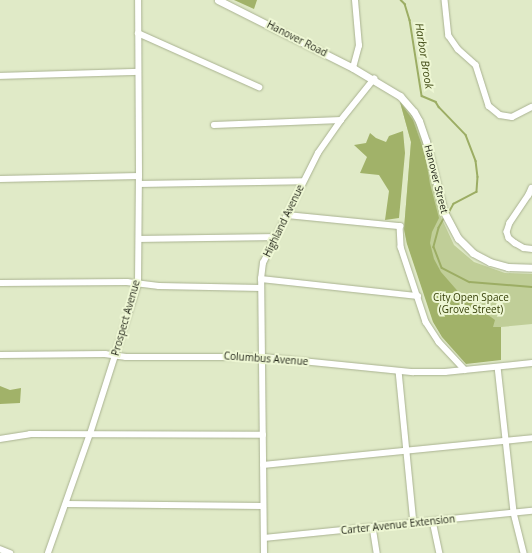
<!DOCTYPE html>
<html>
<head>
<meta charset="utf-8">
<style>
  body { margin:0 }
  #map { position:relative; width:532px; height:553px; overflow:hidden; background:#e0eac7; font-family:"Open Sans",sans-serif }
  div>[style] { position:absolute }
  .green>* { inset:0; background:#c0ce98 }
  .forest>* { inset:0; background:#a1b269 }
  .stream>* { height:1.5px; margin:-0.75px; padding:0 0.75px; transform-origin:0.75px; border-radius:0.75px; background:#9cad64 }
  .roads { filter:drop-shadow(0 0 1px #a9b291) drop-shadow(0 0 1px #a9b291) }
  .minor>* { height:5.5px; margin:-2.75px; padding:0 2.75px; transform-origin:2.75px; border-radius:2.75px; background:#fff }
  .major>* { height:7px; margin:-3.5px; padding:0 3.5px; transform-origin:3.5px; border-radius:3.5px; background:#fff }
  span { translate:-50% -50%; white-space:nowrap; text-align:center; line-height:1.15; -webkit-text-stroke:4px #eef7d4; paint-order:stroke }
  .street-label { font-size:10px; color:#1e2115 }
  .park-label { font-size:10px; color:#333d04 }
  .water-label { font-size:11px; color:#404a14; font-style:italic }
</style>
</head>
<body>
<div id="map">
  <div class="green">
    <div style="clip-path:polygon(402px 99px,413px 113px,421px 131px,441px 217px,454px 245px,474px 262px,505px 273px,532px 274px,532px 324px,501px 327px,501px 360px,407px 244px,404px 229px,411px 142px,400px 102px)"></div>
  </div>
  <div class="forest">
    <div style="clip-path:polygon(234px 0,257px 0,254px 9px)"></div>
    <div style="clip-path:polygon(400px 102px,413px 120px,425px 154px,430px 184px,439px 218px,432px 232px,430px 243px,434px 259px,441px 272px,462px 296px,495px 320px,493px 327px,501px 327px,501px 360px,466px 364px,442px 337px,433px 322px,407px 244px,404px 229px,411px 142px)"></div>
    <div style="clip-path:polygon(403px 131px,405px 153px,399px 218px,385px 220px,389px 191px,379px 175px,360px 173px,367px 157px,354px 145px,366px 143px,370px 133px,376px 138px,386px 142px,389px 136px)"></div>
    <div style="clip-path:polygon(0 386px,10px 390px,21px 388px,20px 403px,0 404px)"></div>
  </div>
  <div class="stream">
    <div style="left:401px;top:0;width:6px;rotate:45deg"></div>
    <div style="left:405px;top:4px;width:17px;rotate:73deg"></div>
    <div style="left:410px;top:20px;width:77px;rotate:81deg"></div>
    <div style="left:422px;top:96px;width:15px;rotate:23deg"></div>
    <div style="left:436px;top:102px;width:6px;rotate:59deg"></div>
    <div style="left:439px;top:107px;width:39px;rotate:46deg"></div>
    <div style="left:466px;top:135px;width:28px;rotate:69deg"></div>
    <div style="left:476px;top:161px;width:16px;rotate:83deg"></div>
    <div style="left:478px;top:177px;width:15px;rotate:94deg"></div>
    <div style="left:477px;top:192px;width:26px;rotate:152deg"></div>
    <div style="left:454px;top:204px;width:13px;rotate:119deg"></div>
    <div style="left:444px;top:219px;width:10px;rotate:119deg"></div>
    <div style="left:439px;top:228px;width:20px;rotate:105deg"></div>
    <div style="left:434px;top:247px;width:22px;rotate:69deg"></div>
    <div style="left:442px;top:268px;width:31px;rotate:27deg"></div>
    <div style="left:470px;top:282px;width:62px;rotate:4.6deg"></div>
  </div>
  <div class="roads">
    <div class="minor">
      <div style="left:445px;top:0;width:36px;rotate:84deg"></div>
      <div style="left:449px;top:36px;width:16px;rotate:55deg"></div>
      <div style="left:458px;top:49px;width:24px;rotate:42deg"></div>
      <div style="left:476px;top:65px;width:43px;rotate:72.4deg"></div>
      <div style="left:489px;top:106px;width:14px;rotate:39deg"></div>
      <div style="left:500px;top:115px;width:12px;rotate:9deg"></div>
      <div style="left:512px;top:117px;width:22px;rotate:-27deg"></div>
      <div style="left:138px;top:33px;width:133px;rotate:24.1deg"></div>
      <div style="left:353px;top:68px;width:23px;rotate:-75deg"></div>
      <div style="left:359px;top:46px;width:46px;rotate:-95deg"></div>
      <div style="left:0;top:76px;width:138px;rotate:-1.7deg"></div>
      <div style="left:214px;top:125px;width:127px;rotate:-2.3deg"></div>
      <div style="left:0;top:179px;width:139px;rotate:-1.2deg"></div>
      <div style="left:139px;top:184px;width:164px;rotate:-1deg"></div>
      <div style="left:532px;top:188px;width:8px;rotate:113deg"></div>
      <div style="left:529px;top:195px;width:34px;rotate:124deg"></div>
      <div style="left:510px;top:223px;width:9px;rotate:108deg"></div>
      <div style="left:507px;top:232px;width:6px;rotate:72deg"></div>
      <div style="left:509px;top:238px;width:8px;rotate:40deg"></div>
      <div style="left:515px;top:243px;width:10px;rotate:29deg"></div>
      <div style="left:524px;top:248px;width:8px;rotate:7deg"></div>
      <div style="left:287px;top:215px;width:114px;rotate:5.6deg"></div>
      <div style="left:400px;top:226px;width:21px;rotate:87deg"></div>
      <div style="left:401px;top:247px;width:79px;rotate:71.6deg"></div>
      <div style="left:426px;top:322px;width:24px;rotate:57deg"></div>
      <div style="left:439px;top:342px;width:38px;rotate:47deg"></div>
      <div style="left:139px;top:239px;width:136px;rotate:-0.8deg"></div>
      <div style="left:261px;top:279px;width:158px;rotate:6.2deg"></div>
      <div style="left:0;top:283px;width:127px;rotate:-0.5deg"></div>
      <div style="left:127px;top:282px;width:32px;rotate:7deg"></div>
      <div style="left:159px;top:286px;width:102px;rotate:1.1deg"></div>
      <div style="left:0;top:355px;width:105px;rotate:-0.5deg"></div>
      <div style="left:105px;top:354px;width:21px;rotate:8deg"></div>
      <div style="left:126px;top:357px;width:136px"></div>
      <div style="left:262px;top:357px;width:152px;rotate:5.7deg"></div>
      <div style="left:413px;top:372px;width:32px"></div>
      <div style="left:445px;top:372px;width:87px;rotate:-5.9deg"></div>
      <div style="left:498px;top:367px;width:147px;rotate:83.7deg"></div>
      <div style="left:514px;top:513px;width:41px;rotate:76deg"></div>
      <div style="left:399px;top:371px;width:153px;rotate:84.4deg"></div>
      <div style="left:0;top:439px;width:30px;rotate:-9deg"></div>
      <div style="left:30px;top:434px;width:233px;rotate:0.2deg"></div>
      <div style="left:263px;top:465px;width:270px;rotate:-5.7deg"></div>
      <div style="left:66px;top:504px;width:197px;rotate:0.6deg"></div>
      <div style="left:433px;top:521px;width:33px;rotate:78deg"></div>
      <div style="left:373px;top:527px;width:26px;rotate:81deg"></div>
      <div style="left:264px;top:538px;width:269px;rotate:-5.8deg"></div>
      <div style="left:0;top:549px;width:11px;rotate:22deg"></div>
      <div style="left:48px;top:553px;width:126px;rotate:-70.6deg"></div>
      <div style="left:90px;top:434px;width:157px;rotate:-72.3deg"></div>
      <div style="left:138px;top:284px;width:108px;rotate:-89.5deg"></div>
      <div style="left:139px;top:176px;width:176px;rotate:-90.3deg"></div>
      <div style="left:264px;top:553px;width:274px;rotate:-90.6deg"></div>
      <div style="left:261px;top:279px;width:16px;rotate:-83deg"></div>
      <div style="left:263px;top:263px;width:123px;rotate:-63.4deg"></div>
      <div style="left:318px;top:153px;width:40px;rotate:-55.1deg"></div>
      <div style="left:341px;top:120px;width:53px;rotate:-51.2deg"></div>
    </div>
    <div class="major">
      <div style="left:218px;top:0;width:151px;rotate:26.7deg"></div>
      <div style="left:353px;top:68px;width:55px;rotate:30.8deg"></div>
      <div style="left:400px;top:96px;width:21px;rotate:49deg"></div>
      <div style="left:414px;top:112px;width:10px;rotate:61deg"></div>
      <div style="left:419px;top:121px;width:21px;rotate:71deg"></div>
      <div style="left:426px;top:141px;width:73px;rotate:75.8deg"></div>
      <div style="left:444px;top:212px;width:30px;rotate:62deg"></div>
      <div style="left:458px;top:238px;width:21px;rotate:45deg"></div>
      <div style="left:473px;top:253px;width:19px;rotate:28deg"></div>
      <div style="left:490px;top:262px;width:19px;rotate:16deg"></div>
      <div style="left:508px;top:267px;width:24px;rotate:2deg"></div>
    </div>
  </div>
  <div class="street-label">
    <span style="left:297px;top:39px;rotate:27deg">Hanover Road</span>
    <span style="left:436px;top:179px;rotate:76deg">Hanover Street</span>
    <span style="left:284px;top:221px;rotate:-64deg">Highland Avenue</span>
    <span style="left:126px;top:318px;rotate:-74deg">Prospect Avenue</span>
    <span style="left:266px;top:359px;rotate:4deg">Columbus Avenue</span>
    <span style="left:398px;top:525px;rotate:-6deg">Carter Avenue Extension</span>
  </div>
  <div class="park-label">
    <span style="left:471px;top:303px">City Open Space<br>(Grove Street)</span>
  </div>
  <div class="water-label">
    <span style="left:424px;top:56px;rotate:81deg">Harbor Brook</span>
  </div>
</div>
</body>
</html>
